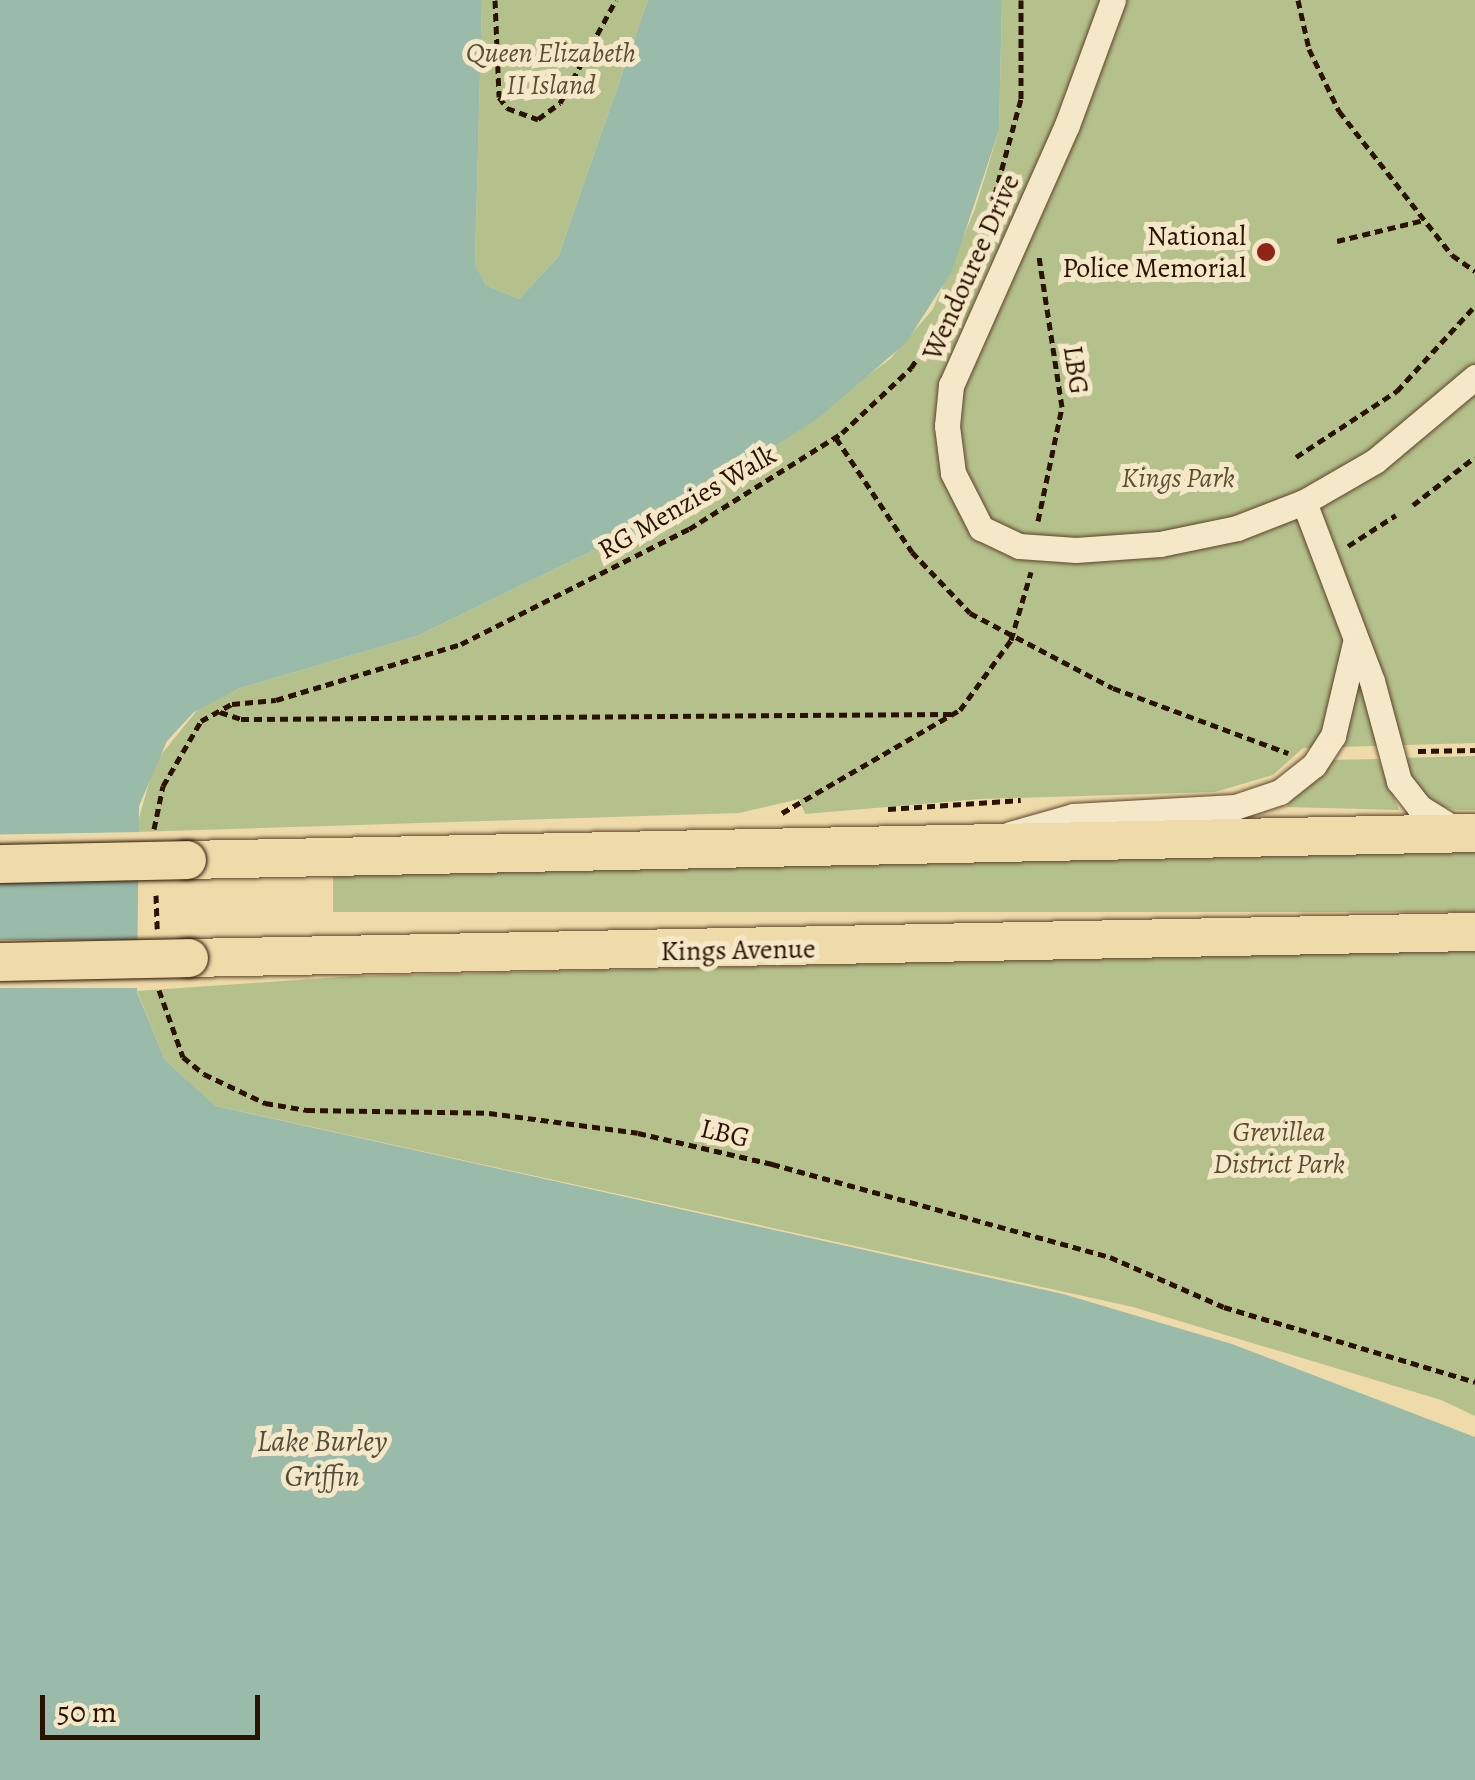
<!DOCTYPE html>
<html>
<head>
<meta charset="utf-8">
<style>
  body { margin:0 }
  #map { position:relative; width:1475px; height:1780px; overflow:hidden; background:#efdbaa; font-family:Alegreya,serif }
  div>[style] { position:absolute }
  .green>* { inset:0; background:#b5c18c; transform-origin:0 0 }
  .water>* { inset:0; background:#9abba9 }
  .pier>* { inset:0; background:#efdbaa; transform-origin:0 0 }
  .path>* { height:5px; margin-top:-2.5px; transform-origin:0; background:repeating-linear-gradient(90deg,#2b1200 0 8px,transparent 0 13px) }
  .roads { filter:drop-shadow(0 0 2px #5c442a) drop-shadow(0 0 2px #5c442a) }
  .street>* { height:25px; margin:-12.5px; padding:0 12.5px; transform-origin:12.5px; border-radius:12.5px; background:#f5e8c8 }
  .primary>* { height:38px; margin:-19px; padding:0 19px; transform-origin:19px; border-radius:19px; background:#efdbaa }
  .bridges { filter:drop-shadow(0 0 2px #2b1200) drop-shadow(0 0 2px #2b1200) }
  .primary-bridge>* { height:38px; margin:-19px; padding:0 19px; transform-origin:19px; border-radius:19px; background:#efdbaa }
  .dots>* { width:28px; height:28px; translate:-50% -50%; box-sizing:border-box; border:5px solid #f5e8c8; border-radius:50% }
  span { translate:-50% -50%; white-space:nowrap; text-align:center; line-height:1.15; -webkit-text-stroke:10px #f5e8c8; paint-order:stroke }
  .park-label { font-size:28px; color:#5b4f31; font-style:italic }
  .poi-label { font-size:28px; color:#2b1200 }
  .right { translate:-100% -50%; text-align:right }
  .street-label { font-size:28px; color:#2b1200 }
  .water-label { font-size:30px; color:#524d3b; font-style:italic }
  .scale { position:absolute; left:40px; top:1695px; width:220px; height:45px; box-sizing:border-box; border:5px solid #2b1200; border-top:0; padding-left:12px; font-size:30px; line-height:35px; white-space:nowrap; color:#2b1200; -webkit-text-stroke:8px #f5e8c8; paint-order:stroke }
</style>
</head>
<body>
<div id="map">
  <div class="green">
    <div style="clip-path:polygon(482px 0,648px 0,558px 257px,519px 299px,486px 285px,475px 264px)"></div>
    <div style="clip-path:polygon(1002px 0,1475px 0,1475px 743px,1303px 748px,1273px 775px,1215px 792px,981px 799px,805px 814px,799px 799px,739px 813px,135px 832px,155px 762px,199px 708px,240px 688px,417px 636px,592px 551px,741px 468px,890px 359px,933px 309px,975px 209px,999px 130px)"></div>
    <div style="clip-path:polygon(1475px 756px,1475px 810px,1458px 810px,1425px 803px,1397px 758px)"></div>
    <div style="clip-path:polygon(1378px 759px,1399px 810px,1286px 807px,1328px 760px)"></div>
    <div style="left:1475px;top:846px;width:66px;height:1142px;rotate:90deg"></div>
    <div style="clip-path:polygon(1475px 949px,1475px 1416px,1441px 1400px,1133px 1307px,216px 1106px,165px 1060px,137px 991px,356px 976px)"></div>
  </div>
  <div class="water">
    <div style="clip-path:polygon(0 0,482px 0,475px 264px,486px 285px,519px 299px,558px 257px,648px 0,1002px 0,999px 130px,952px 271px,906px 343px,817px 419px,718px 483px,592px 551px,417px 636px,240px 688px,194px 712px,167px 741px,139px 806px,137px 992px,165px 1060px,216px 1106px,1063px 1294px,1232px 1344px,1475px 1437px,1475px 1780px,0 1780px)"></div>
  </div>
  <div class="pier">
    <div style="left:140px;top:832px;width:48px;height:140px;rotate:89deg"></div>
    <div style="left:142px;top:940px;width:48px;height:142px;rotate:90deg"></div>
  </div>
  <div class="path">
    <div style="left:495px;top:0;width:97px;rotate:87.6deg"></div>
    <div style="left:499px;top:97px;width:14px;rotate:54deg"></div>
    <div style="left:507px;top:108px;width:33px;rotate:20deg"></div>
    <div style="left:538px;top:119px;width:27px;rotate:-36deg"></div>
    <div style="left:560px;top:103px;width:117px;rotate:-61.5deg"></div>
    <div style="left:1298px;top:0;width:50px;rotate:77.3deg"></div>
    <div style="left:1309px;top:49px;width:69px;rotate:64.2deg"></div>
    <div style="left:1339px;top:111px;width:183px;rotate:51.9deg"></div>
    <div style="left:1452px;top:255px;width:28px;rotate:35deg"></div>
    <div style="left:1337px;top:241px;width:89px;rotate:-13.6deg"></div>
    <div style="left:981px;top:245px;width:151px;rotate:-74.7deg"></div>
    <div style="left:1021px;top:99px;width:99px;rotate:-90deg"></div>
    <div style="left:836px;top:438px;width:137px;rotate:56.3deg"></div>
    <div style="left:912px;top:552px;width:84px;rotate:46.4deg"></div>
    <div style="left:970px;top:613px;width:161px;rotate:27.7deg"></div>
    <div style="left:1113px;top:688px;width:187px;rotate:20.4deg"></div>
    <div style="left:1296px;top:457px;width:121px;rotate:-33.2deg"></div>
    <div style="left:1397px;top:391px;width:115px;rotate:-47.5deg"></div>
    <div style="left:1413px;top:505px;width:78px;rotate:-37.7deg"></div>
    <div style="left:1038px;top:521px;width:116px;rotate:-78.1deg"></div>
    <div style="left:1062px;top:407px;width:152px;rotate:-98.7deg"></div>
    <div style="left:1348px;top:546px;width:57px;rotate:-32.9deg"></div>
    <div style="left:220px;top:712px;width:22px;rotate:18deg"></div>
    <div style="left:241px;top:719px;width:711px;rotate:-0.4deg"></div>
    <div style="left:1418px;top:751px;width:57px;rotate:-1deg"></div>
    <div style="left:888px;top:809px;width:133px;rotate:-3.9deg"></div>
    <div style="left:782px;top:813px;width:206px;rotate:-30.1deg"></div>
    <div style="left:960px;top:710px;width:87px;rotate:-53.9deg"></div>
    <div style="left:1011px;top:640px;width:71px;rotate:-73.6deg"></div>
    <div style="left:154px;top:829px;width:44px;rotate:-78.2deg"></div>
    <div style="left:163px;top:786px;width:75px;rotate:-59.7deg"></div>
    <div style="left:201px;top:721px;width:35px;rotate:-29deg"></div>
    <div style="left:232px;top:704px;width:44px;rotate:-5.2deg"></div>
    <div style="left:276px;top:700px;width:193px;rotate:-16.8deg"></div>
    <div style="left:461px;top:644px;width:255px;rotate:-26.8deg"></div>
    <div style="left:689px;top:529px;width:181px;rotate:-32.1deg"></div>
    <div style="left:842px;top:433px;width:95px;rotate:-43.3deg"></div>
    <div style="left:911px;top:368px;width:86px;rotate:-56.9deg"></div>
    <div style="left:156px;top:895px;width:34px;rotate:88deg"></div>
    <div style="left:159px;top:990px;width:71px;rotate:70.3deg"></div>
    <div style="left:183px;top:1057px;width:27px;rotate:39deg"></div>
    <div style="left:204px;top:1074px;width:68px;rotate:25.4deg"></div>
    <div style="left:265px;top:1103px;width:43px;rotate:9.5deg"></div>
    <div style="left:307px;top:1110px;width:182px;rotate:0.9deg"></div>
    <div style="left:489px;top:1113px;width:150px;rotate:7.6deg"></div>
    <div style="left:638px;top:1133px;width:138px;rotate:13deg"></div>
    <div style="left:772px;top:1164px;width:351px;rotate:15.4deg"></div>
    <div style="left:1110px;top:1257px;width:124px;rotate:23.7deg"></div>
    <div style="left:1224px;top:1307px;width:262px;rotate:16.6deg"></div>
  </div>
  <div class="roads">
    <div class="street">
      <div style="left:1113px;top:0;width:133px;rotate:110.2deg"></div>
      <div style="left:1067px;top:125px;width:285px;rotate:114deg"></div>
      <div style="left:951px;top:385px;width:41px;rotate:95.6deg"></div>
      <div style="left:947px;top:426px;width:47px;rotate:82.7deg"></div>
      <div style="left:953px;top:473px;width:62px;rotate:63deg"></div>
      <div style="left:981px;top:528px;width:42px;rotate:25.3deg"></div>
      <div style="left:1019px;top:546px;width:57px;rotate:4deg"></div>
      <div style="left:1076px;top:550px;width:84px;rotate:-4.1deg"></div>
      <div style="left:1160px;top:544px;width:79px;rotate:-11.7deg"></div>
      <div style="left:1237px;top:528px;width:72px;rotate:-21.2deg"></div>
      <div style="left:1304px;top:502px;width:82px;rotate:-30deg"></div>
      <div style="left:1375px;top:461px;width:131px;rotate:-40deg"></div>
      <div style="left:1304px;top:502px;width:191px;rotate:69.2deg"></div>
      <div style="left:1372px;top:681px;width:104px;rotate:74.9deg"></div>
      <div style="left:1399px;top:781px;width:33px;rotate:52deg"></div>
      <div style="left:1419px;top:807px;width:46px;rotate:31.6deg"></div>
      <div style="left:1010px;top:834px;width:66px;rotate:-15.9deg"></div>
      <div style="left:1073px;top:816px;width:162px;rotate:-3.2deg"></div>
      <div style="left:1235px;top:807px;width:47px;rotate:-18.4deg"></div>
      <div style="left:1280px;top:792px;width:43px;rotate:-38.5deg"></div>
      <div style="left:1314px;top:765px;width:35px;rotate:-57deg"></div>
      <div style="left:1333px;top:736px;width:96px;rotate:-76.7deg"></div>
    </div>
    <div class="primary">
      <div style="left:187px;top:860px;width:1288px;rotate:-1.2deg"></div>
      <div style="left:189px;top:958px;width:1286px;rotate:-1.16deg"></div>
    </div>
  </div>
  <div class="bridges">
    <div class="primary-bridge">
      <div style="left:0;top:864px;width:187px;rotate:-1.2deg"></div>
      <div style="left:0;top:962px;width:189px;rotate:-1.2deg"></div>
    </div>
  </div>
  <div class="dots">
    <div style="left:1266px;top:252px;background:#8f2418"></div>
  </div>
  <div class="park-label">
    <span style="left:551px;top:69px">Queen Elizabeth<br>II Island</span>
    <span style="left:1178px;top:478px">Kings Park</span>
    <span style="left:1279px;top:1148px">Grevillea<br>District Park</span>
  </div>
  <div class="poi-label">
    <span class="right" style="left:1246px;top:252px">National<br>Police Memorial</span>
  </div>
  <div class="street-label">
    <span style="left:971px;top:267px;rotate:-66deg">Wendouree Drive</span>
    <span style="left:1076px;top:370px;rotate:82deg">LBG</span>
    <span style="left:687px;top:502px;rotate:-30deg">RG Menzies Walk</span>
    <span style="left:738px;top:950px;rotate:-1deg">Kings Avenue</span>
    <span style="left:725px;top:1133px;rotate:13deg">LBG</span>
  </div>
  <div class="water-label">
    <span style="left:322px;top:1458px">Lake Burley<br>Griffin</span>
  </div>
  <div class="scale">50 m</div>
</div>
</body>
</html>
